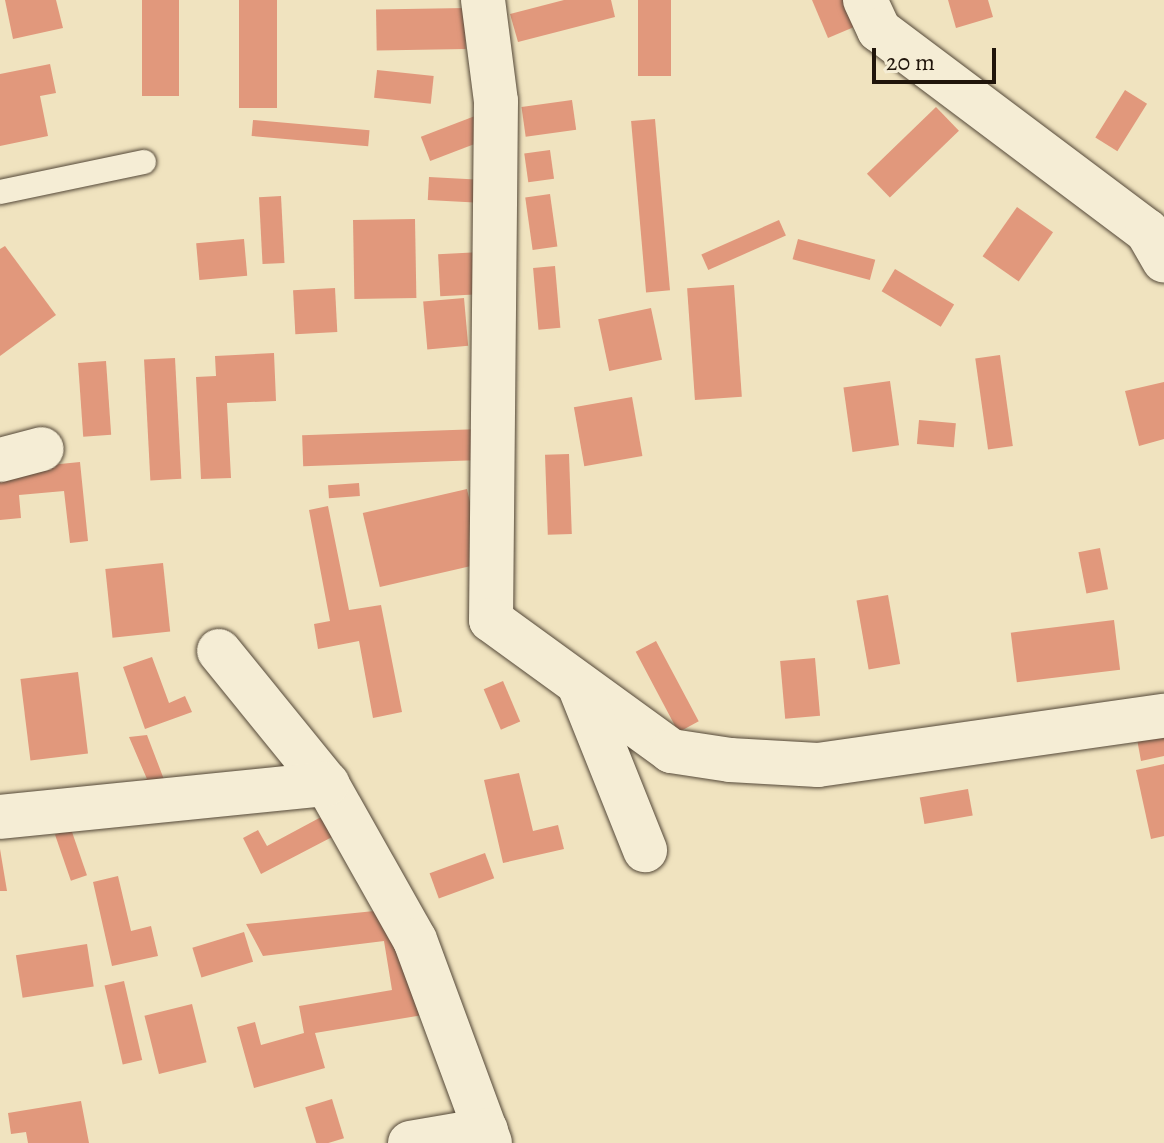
<!DOCTYPE html>
<html>
<head>
<meta charset="utf-8">
<style>
  body { margin:0 }
  #map { position:relative; width:1164px; height:1143px; overflow:hidden; background:#f0e3bf; font-family:Alegreya,serif }
  div>[style] { position:absolute }
  .building>* { inset:0; background:#e1987c; transform-origin:0 0 }
  .roads { filter:drop-shadow(0 0 2px #544838) drop-shadow(0 0 2px #544838) }
  .lane>* { height:24px; margin:-12px; padding:0 12px; transform-origin:12px; border-radius:12px; background:#f5edd5 }
  .street>* { height:44px; margin:-22px; padding:0 22px; transform-origin:22px; border-radius:22px; background:#f5edd5 }
  span { translate:-50% -50%; white-space:nowrap; text-align:center; line-height:1.15; -webkit-text-stroke:7px #f5edd5; paint-order:stroke }
  .scale { position:absolute; left:872px; top:48px; width:124px; height:36px; box-sizing:border-box; border:4px solid #20150b; border-top:0; padding-left:10px; font-size:24px; line-height:28px; white-space:nowrap; color:#20150b; -webkit-text-stroke:6px #f5edd5; paint-order:stroke }
</style>
</head>
<body>
<div id="map">
  <div class="building">
    <div style="clip-path:polygon(5px 0,56px 0,63px 28px,13px 39px)"></div>
    <div style="left:142px;top:0;width:37px;height:96px"></div>
    <div style="left:239px;top:0;width:38px;height:108px"></div>
    <div style="clip-path:polygon(564px 0,611px 0,615px 17px,518px 42px,510px 14px)"></div>
    <div style="left:638px;top:0;width:33px;height:76px"></div>
    <div style="clip-path:polygon(812px 0,843px 0,854px 27px,828px 38px)"></div>
    <div style="clip-path:polygon(948px 0,988px 0,993px 17px,956px 28px)"></div>
    <div style="left:465px;top:8px;width:41px;height:89px;rotate:89deg"></div>
    <div style="clip-path:polygon(50px 64px,56px 93px,40px 96px,48px 136px,0 146px,0 74px)"></div>
    <div style="left:377px;top:70px;width:57px;height:28px;rotate:6deg"></div>
    <div style="left:1125px;top:90px;width:26px;height:56px;rotate:32deg"></div>
    <div style="left:572px;top:100px;width:30px;height:51px;rotate:82deg"></div>
    <div style="left:936px;top:107px;width:33px;height:96px;rotate:46deg"></div>
    <div style="left:475px;top:116px;width:26px;height:58px;rotate:69deg"></div>
    <div style="left:655px;top:119px;width:172px;height:24px;rotate:85deg"></div>
    <div style="left:253px;top:120px;width:117px;height:16px;rotate:5deg"></div>
    <div style="left:550px;top:150px;width:29px;height:26px;rotate:82deg"></div>
    <div style="left:429px;top:177px;width:56px;height:23px;rotate:3deg"></div>
    <div style="left:550px;top:194px;width:53px;height:25px;rotate:82deg"></div>
    <div style="left:281px;top:196px;width:67px;height:22px;rotate:87deg"></div>
    <div style="left:1017px;top:207px;width:44px;height:60px;rotate:35deg"></div>
    <div style="left:415px;top:219px;width:79px;height:62px;rotate:89deg"></div>
    <div style="left:779px;top:220px;width:17px;height:85px;rotate:66deg"></div>
    <div style="left:244px;top:239px;width:37px;height:48px;rotate:85deg"></div>
    <div style="left:798px;top:239px;width:80px;height:21px;rotate:15deg"></div>
    <div style="clip-path:polygon(5px 246px,56px 315px,0 356px,0 249px)"></div>
    <div style="left:501px;top:251px;width:42px;height:63px;rotate:87deg"></div>
    <div style="left:555px;top:266px;width:62px;height:22px;rotate:85deg"></div>
    <div style="left:895px;top:269px;width:69px;height:26px;rotate:31deg"></div>
    <div style="left:734px;top:285px;width:112px;height:47px;rotate:86deg"></div>
    <div style="left:335px;top:288px;width:44px;height:42px;rotate:87deg"></div>
    <div style="left:464px;top:298px;width:48px;height:41px;rotate:85deg"></div>
    <div style="left:651px;top:308px;width:53px;height:54px;rotate:78deg"></div>
    <div style="clip-path:polygon(274px 353px,276px 401px,227px 403px,231px 478px,201px 479px,196px 377px,216px 376px,215px 356px)"></div>
    <div style="left:1000px;top:355px;width:92px;height:25px;rotate:82deg"></div>
    <div style="left:175px;top:358px;width:121px;height:31px;rotate:87deg"></div>
    <div style="left:106px;top:361px;width:74px;height:28px;rotate:86deg"></div>
    <div style="left:890px;top:381px;width:65px;height:47px;rotate:82deg"></div>
    <div style="clip-path:polygon(1164px 382px,1164px 439px,1139px 446px,1125px 391px)"></div>
    <div style="left:632px;top:397px;width:60px;height:59px;rotate:80deg"></div>
    <div style="left:919px;top:420px;width:37px;height:24px;rotate:5deg"></div>
    <div style="left:510px;top:428px;width:31px;height:208px;rotate:88deg"></div>
    <div style="left:569px;top:454px;width:80px;height:24px;rotate:88deg"></div>
    <div style="clip-path:polygon(80px 462px,88px 541px,70px 543px,64px 491px,19px 495px,21px 518px,0 520px,0 470px)"></div>
    <div style="left:359px;top:483px;width:13px;height:31px;rotate:86deg"></div>
    <div style="left:467px;top:489px;width:76px;height:107px;rotate:77deg"></div>
    <div style="clip-path:polygon(328px 506px,349px 610px,381px 605px,402px 712px,373px 718px,359px 641px,318px 649px,314px 624px,330px 621px,309px 510px)"></div>
    <div style="left:1100px;top:548px;width:42px;height:22px;rotate:79deg"></div>
    <div style="left:163px;top:563px;width:69px;height:58px;rotate:84deg"></div>
    <div style="left:888px;top:595px;width:70px;height:32px;rotate:80deg"></div>
    <div style="left:1114px;top:620px;width:50px;height:104px;rotate:83deg"></div>
    <div style="left:656px;top:641px;width:91px;height:23px;rotate:62deg"></div>
    <div style="clip-path:polygon(152px 657px,169px 703px,185px 696px,192px 712px,145px 729px,123px 667px)"></div>
    <div style="left:815px;top:658px;width:58px;height:35px;rotate:85deg"></div>
    <div style="left:78px;top:672px;width:82px;height:58px;rotate:83deg"></div>
    <div style="left:503px;top:681px;width:44px;height:21px;rotate:67deg"></div>
    <div style="clip-path:polygon(1164px 734px,1164px 756px,1141px 761px,1137px 739px)"></div>
    <div style="clip-path:polygon(147px 735px,168px 790px,132px 783px,147px 779px,129px 737px)"></div>
    <div style="clip-path:polygon(1164px 764px,1164px 836px,1151px 839px,1136px 770px)"></div>
    <div style="clip-path:polygon(519px 773px,533px 831px,558px 825px,564px 849px,503px 863px,484px 780px)"></div>
    <div style="left:968px;top:789px;width:27px;height:49px;rotate:80deg"></div>
    <div style="clip-path:polygon(323px 816px,334px 836px,261px 874px,243px 838px,258px 830px,267px 846px)"></div>
    <div style="left:71px;top:829px;width:49px;height:17px;rotate:71deg"></div>
    <div style="clip-path:polygon(0 849px,7px 891px,0 891px)"></div>
    <div style="left:485px;top:853px;width:27px;height:59px;rotate:70deg"></div>
    <div style="clip-path:polygon(118px 876px,131px 931px,151px 926px,158px 956px,112px 966px,93px 882px)"></div>
    <div style="clip-path:polygon(394px 909px,423px 1015px,315px 1033px,325px 1068px,254px 1088px,237px 1027px,255px 1022px,261px 1045px,304px 1033px,299px 1006px,392px 990px,384px 941px,263px 956px,246px 924px)"></div>
    <div style="left:244px;top:932px;width:31px;height:54px;rotate:73deg"></div>
    <div style="left:87px;top:944px;width:43px;height:72px;rotate:81deg"></div>
    <div style="left:124px;top:981px;width:81px;height:20px;rotate:77deg"></div>
    <div style="left:192px;top:1004px;width:60px;height:49px;rotate:76deg"></div>
    <div style="left:332px;top:1099px;width:41px;height:28px;rotate:73deg"></div>
    <div style="clip-path:polygon(81px 1101px,89px 1143px,28px 1143px,26px 1132px,11px 1134px,8px 1113px)"></div>
  </div>
  <div class="roads">
    <div class="lane">
      <div style="left:0;top:192px;width:147px;rotate:-11.8deg"></div>
    </div>
    <div class="street">
      <div style="left:483px;top:0;width:102px;rotate:82.7deg"></div>
      <div style="left:496px;top:101px;width:519px;rotate:90.55deg"></div>
      <div style="left:491px;top:620px;width:223px;rotate:36deg"></div>
      <div style="left:671px;top:751px;width:60px;rotate:8.7deg"></div>
      <div style="left:730px;top:760px;width:88px;rotate:3.3deg"></div>
      <div style="left:818px;top:765px;width:349px;rotate:-8.1deg"></div>
      <div style="left:865px;top:0;width:33px;rotate:65deg"></div>
      <div style="left:879px;top:30px;width:335px;rotate:36.9deg"></div>
      <div style="left:1147px;top:231px;width:34px;rotate:60deg"></div>
      <div style="left:0;top:460px;width:43px;rotate:-14.7deg"></div>
      <div style="left:219px;top:651px;width:171px;rotate:50.9deg"></div>
      <div style="left:327px;top:784px;width:179px;rotate:60.6deg"></div>
      <div style="left:415px;top:940px;width:216px;rotate:69.7deg"></div>
      <div style="left:579px;top:685px;width:178px;rotate:68.2deg"></div>
      <div style="left:0;top:817px;width:329px;rotate:-5.8deg"></div>
      <div style="left:410px;top:1143px;width:77px;rotate:-9.7deg"></div>
    </div>
  </div>
  <div class="scale">20 m</div>
</div>
</body>
</html>
